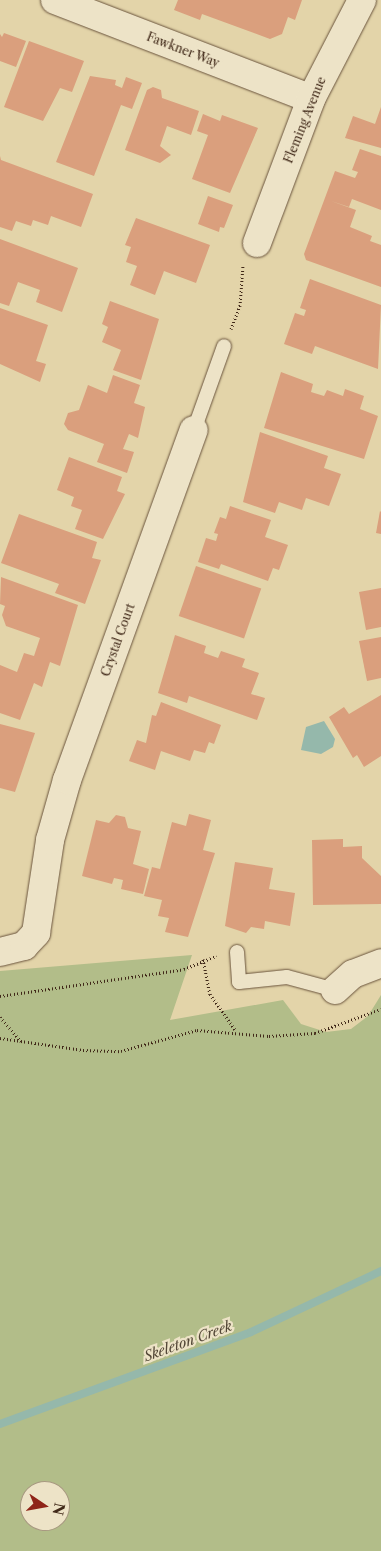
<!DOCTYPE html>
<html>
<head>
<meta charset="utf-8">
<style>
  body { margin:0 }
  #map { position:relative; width:381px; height:1551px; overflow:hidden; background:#e3d4a9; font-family:"Libre Caslon Text",serif }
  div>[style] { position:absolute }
  .green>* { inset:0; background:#b2bd89 }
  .water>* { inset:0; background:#95b8ab }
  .stream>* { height:8px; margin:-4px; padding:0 4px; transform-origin:4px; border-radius:4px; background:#95b8ab }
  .building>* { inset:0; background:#da9f7d; transform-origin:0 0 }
  .path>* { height:3px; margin-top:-1.5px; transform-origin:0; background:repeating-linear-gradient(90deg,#412919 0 1px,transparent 0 3.5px) }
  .roads { filter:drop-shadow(0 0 1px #6a543d) drop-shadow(0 0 1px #6a543d) }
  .lane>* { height:14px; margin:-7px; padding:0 7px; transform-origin:7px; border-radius:7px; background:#ede3c7 }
  .street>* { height:28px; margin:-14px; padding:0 14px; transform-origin:14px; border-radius:14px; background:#ede3c7 }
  span { translate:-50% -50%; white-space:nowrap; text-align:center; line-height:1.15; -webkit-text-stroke:4.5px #ede3c7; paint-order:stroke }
  .street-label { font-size:12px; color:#412919 }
  .water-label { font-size:14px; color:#524636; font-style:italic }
  .north { position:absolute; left:20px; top:1481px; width:50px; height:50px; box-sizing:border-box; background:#ede3c7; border:1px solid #a89981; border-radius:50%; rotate:102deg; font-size:14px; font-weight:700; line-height:20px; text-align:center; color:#412919 }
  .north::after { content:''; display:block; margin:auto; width:18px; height:22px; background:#8f2418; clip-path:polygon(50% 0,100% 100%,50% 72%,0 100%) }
</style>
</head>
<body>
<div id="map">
  <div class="green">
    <div style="clip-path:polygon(evenodd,192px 955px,170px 1020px,283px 1000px,301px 1024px,326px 1032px,351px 1029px,368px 1016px,381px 995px,381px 1551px,0 1551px,0 971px,192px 955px,30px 1491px,60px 1491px,60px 1521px,30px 1521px,30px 1491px)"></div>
  </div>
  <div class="water">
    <div style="clip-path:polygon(324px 721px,335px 739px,333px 747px,321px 754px,301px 750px,306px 727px)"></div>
  </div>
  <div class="stream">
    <div style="left:0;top:1424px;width:267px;rotate:-20.1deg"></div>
    <div style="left:251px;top:1332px;width:144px;rotate:-25.1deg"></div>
  </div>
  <div class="building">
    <div style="clip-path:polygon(178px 0,302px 0,295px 20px,288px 17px,282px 34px,270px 39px,202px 14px,200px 20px,174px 10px)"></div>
    <div style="clip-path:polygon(4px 33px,26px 41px,16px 67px,0 61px,0 34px,2px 37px)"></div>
    <div style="clip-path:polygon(29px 41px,84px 61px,72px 92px,60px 88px,43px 121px,4px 107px)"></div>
    <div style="clip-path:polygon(90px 76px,116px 80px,115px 85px,122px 88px,126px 77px,142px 83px,132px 109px,121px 105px,94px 176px,56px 162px)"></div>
    <div style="clip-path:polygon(153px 87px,161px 90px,162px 98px,199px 111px,191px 135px,167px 126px,160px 146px,171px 155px,160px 163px,125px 150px,147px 90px)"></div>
    <div style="clip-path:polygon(381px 107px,381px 148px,345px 138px,353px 116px,375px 124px)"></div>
    <div style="clip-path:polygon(203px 114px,220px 121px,222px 115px,258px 128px,230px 193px,192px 179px,208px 135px,197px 131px)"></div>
    <div style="clip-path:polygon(360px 149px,381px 156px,381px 210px,352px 199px,349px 207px,331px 201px,356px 210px,350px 227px,372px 236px,370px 241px,381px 245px,381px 287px,306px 260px,304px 254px,335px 171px,355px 178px,358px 172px,352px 170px)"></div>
    <div style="clip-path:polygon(0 156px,1px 160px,93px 194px,81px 227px,51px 216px,48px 225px,33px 220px,31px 226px,16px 221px,12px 231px,0 227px)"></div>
    <div style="clip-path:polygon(208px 196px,233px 205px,224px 228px,220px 227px,219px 232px,198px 224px)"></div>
    <div style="clip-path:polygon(136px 218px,210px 245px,196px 283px,164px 271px,155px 295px,130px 285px,137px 266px,126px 262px,131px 247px,125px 245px)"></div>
    <div style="clip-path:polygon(0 239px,78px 268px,62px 312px,36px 302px,40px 290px,18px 282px,9px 306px,0 303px)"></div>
    <div style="clip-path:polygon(310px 279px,381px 305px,378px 369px,315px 346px,312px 354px,284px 344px,295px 313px,304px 316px,306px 310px,300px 308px)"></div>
    <div style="clip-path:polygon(110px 301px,159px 319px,141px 380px,113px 370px,121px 350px,102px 342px,108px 327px,102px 324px)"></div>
    <div style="clip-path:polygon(0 308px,48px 325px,36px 361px,46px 364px,40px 382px,0 364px)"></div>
    <div style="clip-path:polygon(281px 372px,313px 384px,311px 392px,324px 396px,327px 390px,343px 396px,345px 389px,364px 396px,360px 409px,378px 416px,364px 459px,264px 428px)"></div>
    <div style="clip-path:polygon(113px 375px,140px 385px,134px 403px,145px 407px,138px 438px,129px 434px,123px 449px,134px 452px,127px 473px,97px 462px,104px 444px,68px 430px,64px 424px,68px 413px,79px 410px,88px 385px,107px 393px)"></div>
    <div style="clip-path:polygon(260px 432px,328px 456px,324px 468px,341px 474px,329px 506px,306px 498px,302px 510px,279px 502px,275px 513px,243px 502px)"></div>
    <div style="clip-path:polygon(69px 457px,122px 477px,117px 491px,125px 494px,103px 539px,75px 529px,82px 510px,71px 506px,74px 497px,57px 490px)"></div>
    <div style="clip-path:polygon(230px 506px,271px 520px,265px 537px,288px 545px,279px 570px,273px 568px,268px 581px,221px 564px,219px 569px,198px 562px,206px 538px,216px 541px,218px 534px,214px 533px,220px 517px,226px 519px)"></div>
    <div style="clip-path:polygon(380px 511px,381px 512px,381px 534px,376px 533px)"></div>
    <div style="clip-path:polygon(19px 514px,97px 542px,92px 558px,101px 560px,85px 604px,55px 593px,59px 584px,1px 563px)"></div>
    <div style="left:196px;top:566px;width:69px;height:53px;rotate:19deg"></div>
    <div style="clip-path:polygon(1px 577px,78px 605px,60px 666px,50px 662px,42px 687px,34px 683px,20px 720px,0 713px,0 665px,17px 672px,24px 653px,34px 656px,40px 638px,6px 626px,2px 615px,5px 606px,0 604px)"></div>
    <div style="clip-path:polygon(381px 588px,381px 627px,366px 630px,359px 592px)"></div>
    <div style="clip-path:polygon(175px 635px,206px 646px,204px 653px,218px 658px,221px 651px,245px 659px,242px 667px,259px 673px,251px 694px,265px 698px,257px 720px,189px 696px,187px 703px,158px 693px)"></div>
    <div style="clip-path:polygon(381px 637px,381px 678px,367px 681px,359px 641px)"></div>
    <div style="clip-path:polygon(381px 695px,381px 756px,364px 767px,357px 755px,353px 758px,329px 717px,344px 707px,349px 714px)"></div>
    <div style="clip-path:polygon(161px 702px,221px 725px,214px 744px,209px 742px,205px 753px,194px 750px,190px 761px,161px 751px,155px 770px,129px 761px,137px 740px,146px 743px,152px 715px,156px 716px)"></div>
    <div style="clip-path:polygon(0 724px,35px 733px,15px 792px,0 788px)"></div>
    <div style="clip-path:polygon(189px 814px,211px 820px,203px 850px,215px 853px,188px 937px,165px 932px,169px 918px,158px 916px,162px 900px,144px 896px,152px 867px,160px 869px,172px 822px,186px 826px)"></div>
    <div style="clip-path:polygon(116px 815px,125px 817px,128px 828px,141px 831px,133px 864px,149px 869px,143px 894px,121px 889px,123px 880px,114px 878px,112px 884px,82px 876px,96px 820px,109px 823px)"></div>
    <div style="clip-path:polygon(343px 839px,343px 847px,362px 846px,362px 858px,381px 876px,381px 904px,313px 905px,312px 840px)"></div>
    <div style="clip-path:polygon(235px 862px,273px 868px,269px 889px,295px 893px,290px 926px,265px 921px,264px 929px,251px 927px,246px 933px,225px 926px)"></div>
  </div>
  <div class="path">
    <div style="left:231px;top:329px;width:25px;rotate:-69deg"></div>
    <div style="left:240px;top:306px;width:41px;rotate:-85.8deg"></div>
    <div style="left:203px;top:959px;width:36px;rotate:79deg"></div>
    <div style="left:210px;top:994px;width:45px;rotate:54.9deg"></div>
    <div style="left:0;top:996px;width:186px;rotate:-8.3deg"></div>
    <div style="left:184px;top:969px;width:35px;rotate:-22deg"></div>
    <div style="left:0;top:1017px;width:32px;rotate:49deg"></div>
    <div style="left:0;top:1038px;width:84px;rotate:8.2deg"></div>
    <div style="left:83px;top:1050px;width:38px;rotate:2deg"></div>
    <div style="left:121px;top:1051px;width:79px;rotate:-15.4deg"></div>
    <div style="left:197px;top:1030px;width:72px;rotate:4.8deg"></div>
    <div style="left:269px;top:1036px;width:46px;rotate:-3.7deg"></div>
    <div style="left:315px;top:1033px;width:70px;rotate:-20deg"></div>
  </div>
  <div class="roads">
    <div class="lane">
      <div style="left:194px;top:430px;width:89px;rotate:-70.3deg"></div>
      <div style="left:237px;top:952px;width:30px;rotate:86deg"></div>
      <div style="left:239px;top:982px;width:48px;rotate:-5.9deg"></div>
      <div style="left:287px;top:977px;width:50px;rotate:15.2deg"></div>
    </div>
    <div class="street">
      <div style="left:55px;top:0;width:274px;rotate:21.1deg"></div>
      <div style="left:257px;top:243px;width:154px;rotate:-69.4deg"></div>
      <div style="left:311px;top:99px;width:111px;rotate:-62.7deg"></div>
      <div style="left:0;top:952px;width:25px;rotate:-14deg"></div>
      <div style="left:24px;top:946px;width:18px;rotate:-47deg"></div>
      <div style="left:36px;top:933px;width:94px;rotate:-81.4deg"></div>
      <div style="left:50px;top:840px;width:62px;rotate:-74.2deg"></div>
      <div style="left:67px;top:780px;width:372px;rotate:-70.1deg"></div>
      <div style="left:335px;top:990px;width:24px;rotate:-42deg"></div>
      <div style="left:353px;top:974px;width:30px;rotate:-21deg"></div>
    </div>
  </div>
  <div class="street-label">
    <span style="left:183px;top:50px;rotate:21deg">Fawkner Way</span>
    <span style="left:305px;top:120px;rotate:-68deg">Fleming Avenue</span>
    <span style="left:118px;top:640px;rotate:-70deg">Crystal Court</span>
  </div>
  <div class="water-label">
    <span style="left:188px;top:1341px;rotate:-20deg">Skeleton Creek</span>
  </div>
  <div class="north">N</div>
</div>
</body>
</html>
